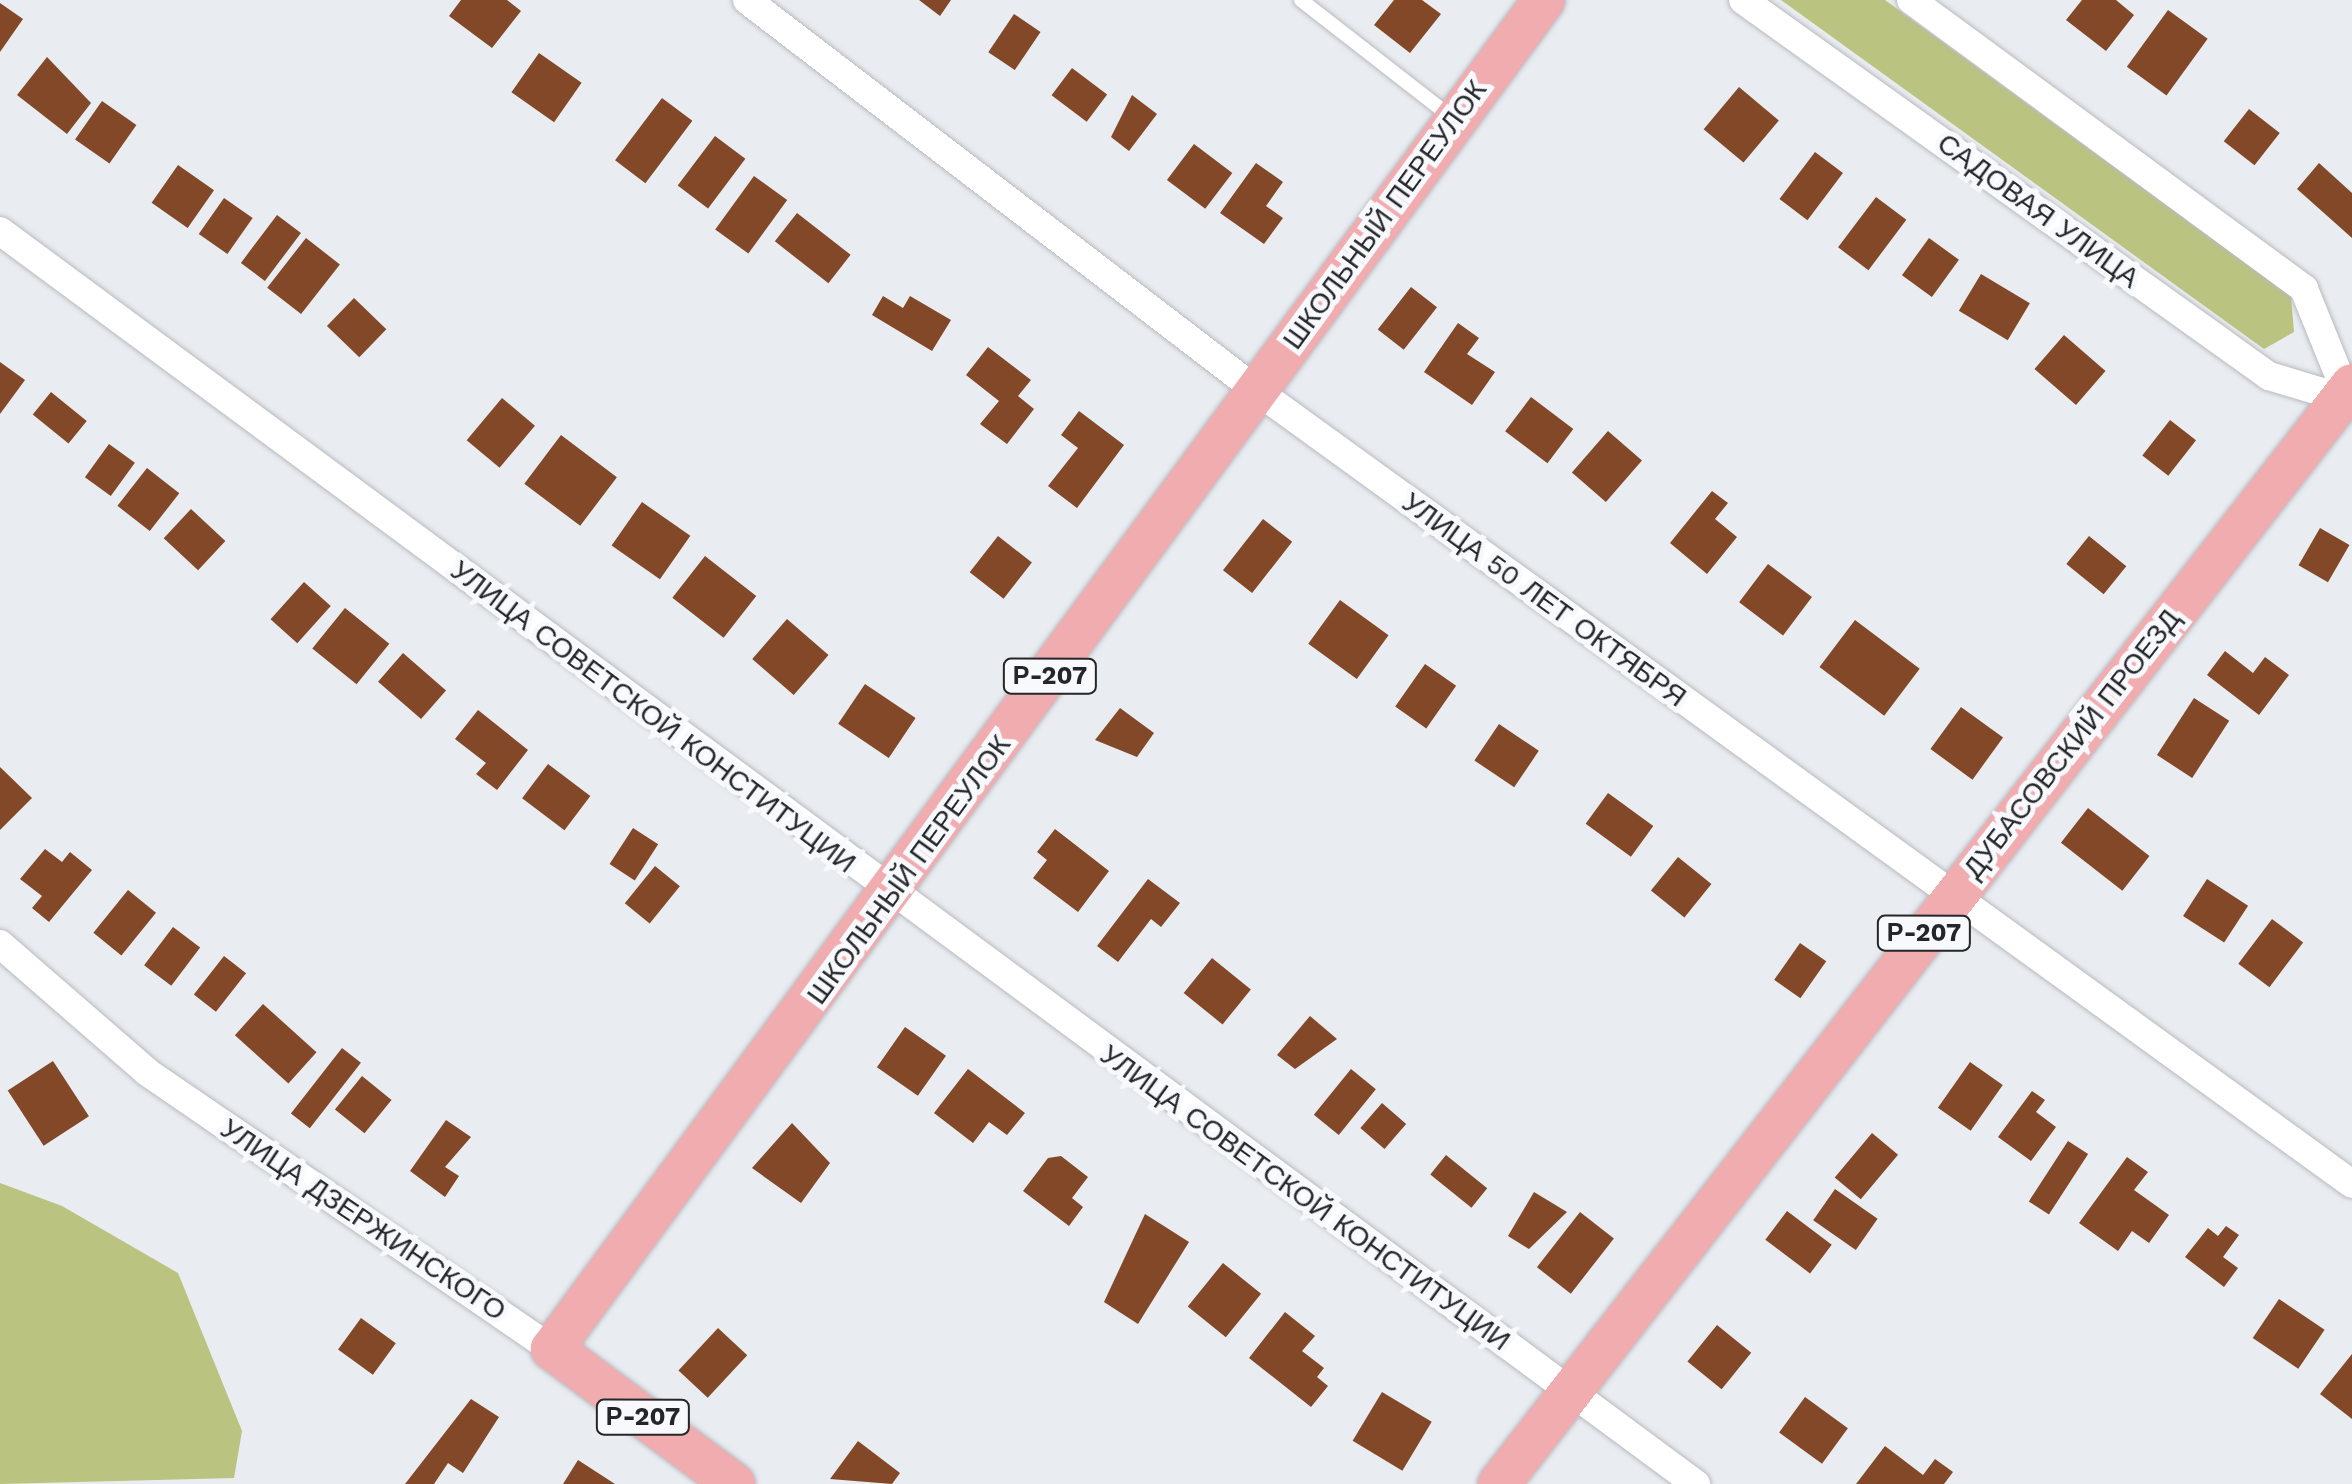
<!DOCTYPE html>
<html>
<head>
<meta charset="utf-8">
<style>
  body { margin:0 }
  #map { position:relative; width:2352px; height:1484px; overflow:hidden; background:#e9ecf0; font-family:"Work Sans",sans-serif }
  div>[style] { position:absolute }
  .green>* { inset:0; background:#bbc381 }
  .building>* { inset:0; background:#824827; transform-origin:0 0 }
  .roads { filter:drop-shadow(0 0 2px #b8babf) drop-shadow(0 0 2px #b8babf) }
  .lane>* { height:14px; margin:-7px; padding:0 7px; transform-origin:7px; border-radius:7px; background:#fff }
  .street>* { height:28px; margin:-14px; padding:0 14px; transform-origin:14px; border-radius:14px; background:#fff }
  .primary>* { height:42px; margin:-21px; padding:0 21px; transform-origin:21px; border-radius:21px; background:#f1acaf }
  span { translate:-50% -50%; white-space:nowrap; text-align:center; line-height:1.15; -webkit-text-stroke:10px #f7f9fd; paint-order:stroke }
  .shield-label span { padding:2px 8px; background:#f7f9fd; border:2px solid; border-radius:8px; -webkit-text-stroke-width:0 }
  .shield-label { font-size:25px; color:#252628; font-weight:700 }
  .street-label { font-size:28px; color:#252628 }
</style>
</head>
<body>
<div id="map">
  <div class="green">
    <div style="clip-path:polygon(1781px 0,1885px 0,2291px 296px,2294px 332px,2264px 349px)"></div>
    <div style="clip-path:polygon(0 1183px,62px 1206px,178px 1273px,242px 1431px,234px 1478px,0 1484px)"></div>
  </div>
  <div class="building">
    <div style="clip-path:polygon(461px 0,507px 0,521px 11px,492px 48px,449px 16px)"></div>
    <div style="clip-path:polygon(919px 0,951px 0,940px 16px)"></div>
    <div style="clip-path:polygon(1394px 0,1422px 0,1441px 14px,1410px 53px,1374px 25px)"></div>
    <div style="clip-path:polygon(2082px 0,2116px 0,2134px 15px,2106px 51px,2066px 20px)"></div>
    <div style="clip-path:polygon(0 3px,23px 19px,0 52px)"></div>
    <div style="left:2168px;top:10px;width:49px;height:70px;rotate:36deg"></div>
    <div style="left:1014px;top:14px;width:32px;height:46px;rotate:34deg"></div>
    <div style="left:539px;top:53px;width:52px;height:48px;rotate:35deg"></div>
    <div style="clip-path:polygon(47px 57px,91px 103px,67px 134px,17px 95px)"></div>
    <div style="left:1072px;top:68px;width:44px;height:34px;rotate:37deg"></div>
    <div style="left:1739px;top:87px;width:52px;height:55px;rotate:40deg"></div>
    <div style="clip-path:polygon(1132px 95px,1157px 114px,1129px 151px,1111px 137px)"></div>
    <div style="left:662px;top:98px;width:38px;height:78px;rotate:37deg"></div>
    <div style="left:102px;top:101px;width:42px;height:47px;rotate:35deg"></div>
    <div style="left:2249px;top:109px;width:39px;height:41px;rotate:38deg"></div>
    <div style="left:715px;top:136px;width:38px;height:62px;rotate:37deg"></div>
    <div style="left:1194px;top:144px;width:48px;height:45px;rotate:37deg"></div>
    <div style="left:1815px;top:152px;width:35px;height:59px;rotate:37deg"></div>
    <div style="clip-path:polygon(1256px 163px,1283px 182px,1266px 206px,1283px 218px,1264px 244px,1220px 213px)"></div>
    <div style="clip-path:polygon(2319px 163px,2352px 193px,2352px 238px,2297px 189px)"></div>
    <div style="left:178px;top:165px;width:44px;height:46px;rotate:35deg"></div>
    <div style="left:754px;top:176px;width:41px;height:66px;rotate:36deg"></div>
    <div style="left:1876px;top:197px;width:38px;height:63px;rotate:37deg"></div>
    <div style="left:224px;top:198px;width:35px;height:44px;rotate:35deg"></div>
    <div style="left:797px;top:213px;width:68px;height:36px;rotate:38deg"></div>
    <div style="left:277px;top:215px;width:30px;height:60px;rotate:37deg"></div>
    <div style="left:306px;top:238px;width:43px;height:63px;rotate:38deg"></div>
    <div style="left:1929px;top:238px;width:37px;height:46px;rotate:36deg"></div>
    <div style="left:1981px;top:274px;width:57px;height:43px;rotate:31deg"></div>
    <div style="left:1411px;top:287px;width:33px;height:54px;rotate:38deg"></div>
    <div style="clip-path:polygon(883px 296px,903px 308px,910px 296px,951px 320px,932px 351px,872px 315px)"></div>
    <div style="left:354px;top:298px;width:45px;height:39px;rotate:44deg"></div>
    <div style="clip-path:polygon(1458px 323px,1479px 338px,1467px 354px,1495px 372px,1472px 405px,1424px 372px)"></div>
    <div style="left:2064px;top:335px;width:55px;height:45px;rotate:41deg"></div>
    <div style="clip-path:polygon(988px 347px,1031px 380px,1018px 396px,1034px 409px,1007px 444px,980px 424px,999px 401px,966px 375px)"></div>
    <div style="clip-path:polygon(0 362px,25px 380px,0 414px)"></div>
    <div style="left:51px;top:392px;width:46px;height:29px;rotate:39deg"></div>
    <div style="left:1531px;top:397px;width:53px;height:43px;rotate:37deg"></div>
    <div style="left:502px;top:398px;width:43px;height:55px;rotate:40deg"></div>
    <div style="clip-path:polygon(1079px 411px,1124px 445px,1077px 508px,1048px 486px,1078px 448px,1061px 435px)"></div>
    <div style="left:2170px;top:420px;width:33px;height:45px;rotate:38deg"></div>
    <div style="left:1608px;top:431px;width:45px;height:55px;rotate:41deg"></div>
    <div style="left:561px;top:435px;width:70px;height:61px;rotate:37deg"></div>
    <div style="left:109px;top:444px;width:32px;height:41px;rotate:36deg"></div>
    <div style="left:147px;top:468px;width:41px;height:48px;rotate:38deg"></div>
    <div style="clip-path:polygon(1712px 491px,1728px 503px,1715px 519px,1737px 537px,1707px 574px,1670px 543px)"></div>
    <div style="left:642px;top:502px;width:59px;height:53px;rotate:35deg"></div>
    <div style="left:191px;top:509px;width:47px;height:40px;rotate:43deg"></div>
    <div style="left:1263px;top:519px;width:37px;height:65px;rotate:38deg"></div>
    <div style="left:2320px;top:528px;width:34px;height:43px;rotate:30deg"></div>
    <div style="left:998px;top:536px;width:43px;height:46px;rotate:38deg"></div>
    <div style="left:2089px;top:536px;width:48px;height:36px;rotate:39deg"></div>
    <div style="left:705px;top:556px;width:65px;height:53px;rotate:38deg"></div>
    <div style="left:1768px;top:564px;width:55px;height:48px;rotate:37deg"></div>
    <div style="left:304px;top:582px;width:36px;height:50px;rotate:42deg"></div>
    <div style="left:1340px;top:600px;width:60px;height:54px;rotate:36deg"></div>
    <div style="left:345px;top:608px;width:57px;height:52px;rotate:39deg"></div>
    <div style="left:787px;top:619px;width:55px;height:53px;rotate:41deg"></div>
    <div style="left:1855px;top:620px;width:81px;height:59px;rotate:37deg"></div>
    <div style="clip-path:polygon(2225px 651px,2253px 673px,2265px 657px,2289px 675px,2259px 715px,2207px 675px)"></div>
    <div style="left:403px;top:653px;width:57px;height:38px;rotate:41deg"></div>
    <div style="left:1425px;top:664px;width:38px;height:52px;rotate:35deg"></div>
    <div style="left:865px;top:684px;width:61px;height:48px;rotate:34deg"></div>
    <div style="left:2194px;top:698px;width:42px;height:68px;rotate:33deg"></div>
    <div style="left:1961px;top:707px;width:52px;height:52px;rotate:36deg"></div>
    <div style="clip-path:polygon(1120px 708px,1154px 733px,1137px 757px,1095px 740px)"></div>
    <div style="clip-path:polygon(478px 710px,528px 750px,497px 790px,476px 774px,486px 763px,455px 739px)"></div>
    <div style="left:1499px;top:724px;width:48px;height:44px;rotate:34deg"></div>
    <div style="left:548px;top:764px;width:53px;height:43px;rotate:37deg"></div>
    <div style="clip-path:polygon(0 767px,32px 798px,0 830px)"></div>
    <div style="left:1608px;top:793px;width:56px;height:38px;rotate:36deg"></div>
    <div style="left:2088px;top:808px;width:78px;height:44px;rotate:38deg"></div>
    <div style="left:633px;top:828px;width:30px;height:43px;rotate:33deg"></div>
    <div style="clip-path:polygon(1055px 829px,1109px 871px,1078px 912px,1033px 878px,1047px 860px,1037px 852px)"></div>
    <div style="clip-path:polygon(45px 849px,62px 862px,70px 852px,92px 870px,49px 922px,32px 908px,42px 896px,20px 879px)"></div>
    <div style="left:1678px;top:857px;width:43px;height:43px;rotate:39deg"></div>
    <div style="left:655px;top:866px;width:32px;height:48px;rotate:39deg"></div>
    <div style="clip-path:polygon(1148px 879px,1180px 903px,1161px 927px,1151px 919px,1118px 962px,1097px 946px)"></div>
    <div style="left:2207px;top:879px;width:49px;height:44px;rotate:33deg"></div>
    <div style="left:128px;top:890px;width:36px;height:55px;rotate:39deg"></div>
    <div style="left:2272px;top:919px;width:39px;height:56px;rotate:37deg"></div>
    <div style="left:173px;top:927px;width:34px;height:48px;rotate:37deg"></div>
    <div style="left:1800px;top:943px;width:32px;height:45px;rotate:35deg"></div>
    <div style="left:224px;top:956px;width:28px;height:49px;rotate:38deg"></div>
    <div style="left:1212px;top:958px;width:50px;height:45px;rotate:39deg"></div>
    <div style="left:263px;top:1004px;width:72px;height:42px;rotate:42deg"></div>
    <div style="clip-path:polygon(1310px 1016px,1337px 1039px,1295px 1069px,1277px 1055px)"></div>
    <div style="left:905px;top:1027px;width:50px;height:49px;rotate:35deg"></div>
    <div style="left:342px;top:1048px;width:24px;height:83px;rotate:38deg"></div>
    <div style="left:53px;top:1061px;width:66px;height:54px;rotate:57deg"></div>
    <div style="left:1970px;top:1062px;width:40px;height:56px;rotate:35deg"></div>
    <div style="clip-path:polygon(968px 1069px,1025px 1113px,1007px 1135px,989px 1122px,973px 1143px,934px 1113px)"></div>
    <div style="left:1351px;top:1069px;width:32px;height:59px;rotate:39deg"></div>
    <div style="left:362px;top:1076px;width:38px;height:43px;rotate:39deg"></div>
    <div style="clip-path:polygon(2032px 1091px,2045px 1100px,2036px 1112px,2056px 1127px,2031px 1161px,1998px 1137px)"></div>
    <div style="left:1382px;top:1103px;width:32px;height:33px;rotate:41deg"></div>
    <div style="clip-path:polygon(446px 1120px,471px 1137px,445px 1167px,459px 1176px,445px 1197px,410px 1171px)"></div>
    <div style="clip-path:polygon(792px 1123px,830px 1163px,801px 1203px,752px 1168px)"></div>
    <div style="left:1872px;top:1133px;width:34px;height:58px;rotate:40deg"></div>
    <div style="left:2068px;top:1141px;width:24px;height:72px;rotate:33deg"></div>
    <div style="left:1446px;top:1155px;width:53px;height:25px;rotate:39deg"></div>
    <div style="clip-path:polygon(1061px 1156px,1088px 1177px,1072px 1198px,1083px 1207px,1069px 1226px,1023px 1191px,1048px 1158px)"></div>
    <div style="clip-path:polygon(2127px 1157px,2148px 1172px,2134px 1190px,2169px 1215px,2149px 1243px,2132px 1231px,2118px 1251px,2079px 1223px)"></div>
    <div style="left:1835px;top:1189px;width:52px;height:38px;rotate:35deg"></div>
    <div style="clip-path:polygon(1534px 1192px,1567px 1212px,1529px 1249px,1508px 1236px)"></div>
    <div style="left:1787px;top:1211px;width:56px;height:36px;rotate:37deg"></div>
    <div style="left:1580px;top:1212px;width:43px;height:70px;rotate:38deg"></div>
    <div style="clip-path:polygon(1145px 1214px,1189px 1242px,1138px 1324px,1104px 1302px)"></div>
    <div style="clip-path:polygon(2226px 1226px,2239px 1235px,2223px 1257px,2238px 1268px,2224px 1287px,2185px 1257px,2208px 1228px,2218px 1236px)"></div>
    <div style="left:1223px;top:1263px;width:49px;height:56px;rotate:39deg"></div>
    <div style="left:2279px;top:1299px;width:55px;height:47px;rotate:34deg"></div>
    <div style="clip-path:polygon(1285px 1312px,1315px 1336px,1302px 1351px,1324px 1368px,1317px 1377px,1328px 1386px,1311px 1407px,1249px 1358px)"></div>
    <div style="left:361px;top:1318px;width:43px;height:39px;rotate:36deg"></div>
    <div style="left:1717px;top:1325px;width:44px;height:47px;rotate:39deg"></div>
    <div style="left:718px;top:1328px;width:40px;height:58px;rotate:43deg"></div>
    <div style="clip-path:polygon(2352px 1354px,2352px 1419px,2320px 1394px)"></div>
    <div style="left:1382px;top:1392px;width:58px;height:57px;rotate:31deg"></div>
    <div style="left:1805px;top:1397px;width:53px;height:44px;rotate:36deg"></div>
    <div style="clip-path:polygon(471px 1399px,499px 1417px,463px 1473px,448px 1463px,434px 1484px,405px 1484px)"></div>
    <div style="clip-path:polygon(858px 1441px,900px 1473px,892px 1484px,830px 1479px)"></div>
    <div style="clip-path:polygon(1885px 1446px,1923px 1475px,1935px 1459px,1953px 1472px,1944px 1484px,1856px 1484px)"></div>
    <div style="clip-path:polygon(578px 1460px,615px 1484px,563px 1484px)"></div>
  </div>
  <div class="roads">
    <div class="lane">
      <div style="left:1301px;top:0;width:189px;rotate:37.9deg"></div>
    </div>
    <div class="street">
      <div style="left:747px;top:0;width:641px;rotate:37.46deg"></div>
      <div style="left:1256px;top:390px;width:1353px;rotate:35.92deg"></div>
      <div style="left:1743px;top:0;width:647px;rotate:35.56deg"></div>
      <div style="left:2269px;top:376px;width:87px;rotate:16.8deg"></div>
      <div style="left:1911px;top:0;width:488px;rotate:36.3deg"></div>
      <div style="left:2304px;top:289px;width:112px;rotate:68deg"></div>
      <div style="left:0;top:231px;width:2109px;rotate:36.46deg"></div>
      <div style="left:0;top:944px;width:195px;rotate:41deg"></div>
      <div style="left:147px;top:1072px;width:491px;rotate:34.4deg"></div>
    </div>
    <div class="primary">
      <div style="left:734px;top:1484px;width:227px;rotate:-143.4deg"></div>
      <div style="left:552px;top:1349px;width:1674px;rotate:-53.67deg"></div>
      <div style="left:1499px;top:1484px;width:1391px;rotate:-52.18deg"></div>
    </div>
  </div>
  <div class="shield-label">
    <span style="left:1050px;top:676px">Р-207</span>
    <span style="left:1924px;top:933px">Р-207</span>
    <span style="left:643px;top:1417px">Р-207</span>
  </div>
  <div class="street-label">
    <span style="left:2038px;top:211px;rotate:36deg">САДОВАЯ УЛИЦА</span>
    <span style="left:1385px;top:215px;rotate:-54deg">ШКОЛЬНЫЙ ПЕРЕУЛОК</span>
    <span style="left:1544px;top:600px;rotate:36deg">УЛИЦА 50 ЛЕТ ОКТЯБРЯ</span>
    <span style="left:653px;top:717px;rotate:37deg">УЛИЦА СОВЕТСКОЙ КОНСТИТУЦИИ</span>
    <span style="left:2072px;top:744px;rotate:-52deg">ДУБАСОВСКИЙ ПРОЕЗД</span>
    <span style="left:909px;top:870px;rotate:-54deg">ШКОЛЬНЫЙ ПЕРЕУЛОК</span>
    <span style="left:1305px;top:1198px;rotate:36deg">УЛИЦА СОВЕТСКОЙ КОНСТИТУЦИИ</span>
    <span style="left:363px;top:1220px;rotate:34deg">УЛИЦА ДЗЕРЖИНСКОГО</span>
  </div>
</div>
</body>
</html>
